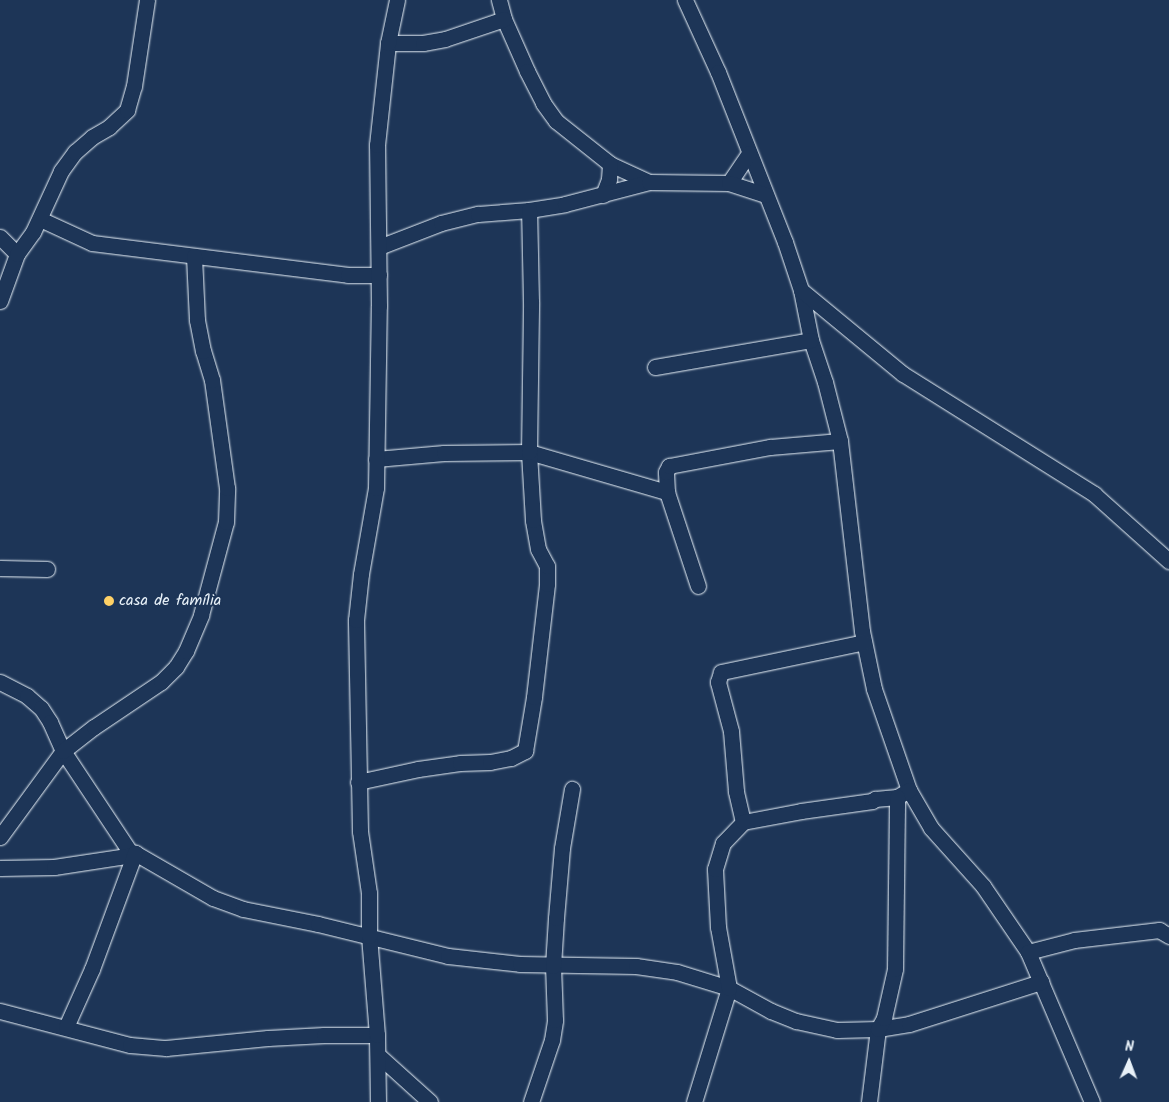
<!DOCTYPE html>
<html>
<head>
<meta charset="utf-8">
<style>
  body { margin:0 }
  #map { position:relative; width:1169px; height:1102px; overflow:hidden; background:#1d3557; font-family:Kalam,sans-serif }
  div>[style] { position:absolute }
  .roads { filter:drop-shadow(0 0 1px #e8f1f8) drop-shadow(0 0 1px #e8f1f8) }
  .minor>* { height:15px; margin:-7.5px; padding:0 7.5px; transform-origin:7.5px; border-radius:7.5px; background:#1d3557 }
  .dots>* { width:14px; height:14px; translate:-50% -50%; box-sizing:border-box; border:2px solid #1d3557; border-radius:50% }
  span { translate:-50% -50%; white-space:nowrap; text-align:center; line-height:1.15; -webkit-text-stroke:4px #1d3557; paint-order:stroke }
  .poi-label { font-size:16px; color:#e8f1f8 }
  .left { translate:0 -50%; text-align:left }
  .north { position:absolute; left:1104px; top:1037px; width:50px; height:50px; -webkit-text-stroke:4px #1d3557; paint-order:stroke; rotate:2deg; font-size:14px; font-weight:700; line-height:20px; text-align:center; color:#e8f1f8 }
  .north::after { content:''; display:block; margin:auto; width:18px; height:22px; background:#e8f1f8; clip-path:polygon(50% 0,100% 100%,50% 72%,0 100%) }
</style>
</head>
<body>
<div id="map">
  <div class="roads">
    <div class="minor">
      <div style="left:499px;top:0;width:20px;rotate:75deg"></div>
      <div style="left:504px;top:19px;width:57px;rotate:66.1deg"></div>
      <div style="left:527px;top:71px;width:36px;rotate:63deg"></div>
      <div style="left:543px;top:103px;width:22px;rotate:54deg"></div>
      <div style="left:556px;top:121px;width:69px;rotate:38.5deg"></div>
      <div style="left:610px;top:164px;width:43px;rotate:24.8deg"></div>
      <div style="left:685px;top:0;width:79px;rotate:65.4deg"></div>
      <div style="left:718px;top:72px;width:183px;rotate:68.5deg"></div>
      <div style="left:785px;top:242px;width:51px;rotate:71.6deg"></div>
      <div style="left:801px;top:290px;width:51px;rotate:78.7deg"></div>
      <div style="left:811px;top:340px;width:44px;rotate:71.6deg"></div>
      <div style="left:825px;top:382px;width:61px;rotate:75.7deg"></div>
      <div style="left:840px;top:441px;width:191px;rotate:83.4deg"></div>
      <div style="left:862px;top:631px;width:59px;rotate:78.3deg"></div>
      <div style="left:874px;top:689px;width:107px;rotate:70.9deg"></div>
      <div style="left:909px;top:790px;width:44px;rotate:59.9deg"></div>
      <div style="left:931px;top:828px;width:78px;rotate:48.1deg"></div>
      <div style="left:983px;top:886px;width:80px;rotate:55.7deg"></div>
      <div style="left:1028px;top:952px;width:163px;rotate:66.9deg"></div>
      <div style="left:388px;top:43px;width:35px"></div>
      <div style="left:423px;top:43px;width:22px;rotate:-10deg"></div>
      <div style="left:445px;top:39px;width:62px;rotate:-18.7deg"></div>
      <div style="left:729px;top:183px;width:36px;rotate:-56deg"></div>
      <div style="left:603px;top:195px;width:17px;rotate:-69deg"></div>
      <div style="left:609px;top:179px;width:15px;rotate:-86deg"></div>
      <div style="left:40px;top:219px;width:57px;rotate:24.8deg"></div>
      <div style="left:92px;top:243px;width:258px;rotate:7.1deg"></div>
      <div style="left:348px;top:275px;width:31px"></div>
      <div style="left:0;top:237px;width:24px;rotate:45deg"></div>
      <div style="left:379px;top:247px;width:66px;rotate:-21.2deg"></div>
      <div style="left:441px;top:223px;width:38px;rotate:-14deg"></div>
      <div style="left:478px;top:214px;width:51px;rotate:-4.5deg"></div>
      <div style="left:529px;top:210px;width:36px;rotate:-9deg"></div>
      <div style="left:565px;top:204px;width:87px;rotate:-14.7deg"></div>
      <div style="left:649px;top:182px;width:80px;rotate:0.7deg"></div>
      <div style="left:729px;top:183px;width:38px;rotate:18deg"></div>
      <div style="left:801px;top:290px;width:132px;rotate:39.5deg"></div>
      <div style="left:903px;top:374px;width:226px;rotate:32.1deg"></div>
      <div style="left:1094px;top:494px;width:101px;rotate:41.8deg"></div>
      <div style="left:0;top:301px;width:50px;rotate:-70.1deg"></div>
      <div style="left:17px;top:254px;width:27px;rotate:-54deg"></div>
      <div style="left:33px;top:232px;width:67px;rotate:-65.3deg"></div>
      <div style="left:61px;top:171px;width:24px;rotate:-54deg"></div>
      <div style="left:75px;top:152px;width:23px;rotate:-41deg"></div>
      <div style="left:92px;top:137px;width:20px;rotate:-30deg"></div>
      <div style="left:109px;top:127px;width:25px;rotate:-43deg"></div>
      <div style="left:127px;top:110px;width:25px;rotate:-74deg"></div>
      <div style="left:134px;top:86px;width:87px;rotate:-81.4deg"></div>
      <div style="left:655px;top:367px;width:158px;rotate:-9.8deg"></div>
      <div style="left:376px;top:459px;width:68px;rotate:-5deg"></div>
      <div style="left:444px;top:453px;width:85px;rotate:-0.7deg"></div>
      <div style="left:529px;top:452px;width:144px;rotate:16.2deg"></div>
      <div style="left:0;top:568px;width:47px;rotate:1.2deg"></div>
      <div style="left:698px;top:586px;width:99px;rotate:-108.3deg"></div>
      <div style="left:667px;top:492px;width:20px;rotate:-93deg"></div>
      <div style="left:666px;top:472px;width:7px;rotate:-63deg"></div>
      <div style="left:669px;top:466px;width:103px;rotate:-10.7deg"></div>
      <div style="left:770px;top:447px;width:70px;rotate:-4.9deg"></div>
      <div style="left:0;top:682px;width:30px;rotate:27deg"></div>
      <div style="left:27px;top:696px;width:18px;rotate:41deg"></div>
      <div style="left:41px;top:708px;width:17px;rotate:57deg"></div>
      <div style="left:50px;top:722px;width:32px;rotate:66deg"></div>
      <div style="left:63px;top:751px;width:125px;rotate:56.4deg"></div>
      <div style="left:132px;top:855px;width:4px;rotate:-34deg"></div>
      <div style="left:135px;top:853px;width:90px;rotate:30deg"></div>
      <div style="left:213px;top:898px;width:32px;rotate:20deg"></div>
      <div style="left:243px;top:909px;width:76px;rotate:11.3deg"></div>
      <div style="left:318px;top:924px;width:134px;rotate:13.8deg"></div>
      <div style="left:448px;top:956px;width:72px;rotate:6.3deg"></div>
      <div style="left:520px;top:964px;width:116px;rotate:1deg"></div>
      <div style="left:636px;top:966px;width:41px;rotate:8.3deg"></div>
      <div style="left:677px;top:972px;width:54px;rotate:17.1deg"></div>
      <div style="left:729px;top:988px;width:48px;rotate:28.7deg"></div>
      <div style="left:771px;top:1011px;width:27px;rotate:22deg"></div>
      <div style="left:796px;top:1021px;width:42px;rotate:12.4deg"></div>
      <div style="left:837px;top:1030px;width:41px;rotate:-1.4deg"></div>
      <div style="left:878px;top:1029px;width:31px;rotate:-9deg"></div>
      <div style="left:909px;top:1024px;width:139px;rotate:-17.7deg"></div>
      <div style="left:358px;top:782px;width:61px;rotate:-12.2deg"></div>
      <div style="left:418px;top:769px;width:42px;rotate:-8.1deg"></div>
      <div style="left:460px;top:763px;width:30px;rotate:-2deg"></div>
      <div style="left:490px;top:762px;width:21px;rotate:-11deg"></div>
      <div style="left:511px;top:758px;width:16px;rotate:-27deg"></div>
      <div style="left:525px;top:751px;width:55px;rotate:-80.5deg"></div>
      <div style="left:534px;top:697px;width:114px;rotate:-83.4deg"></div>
      <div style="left:547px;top:584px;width:18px;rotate:-90deg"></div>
      <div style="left:547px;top:566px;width:19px;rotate:-118deg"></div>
      <div style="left:538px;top:549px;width:29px;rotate:-100deg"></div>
      <div style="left:533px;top:520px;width:68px;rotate:-93.4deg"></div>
      <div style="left:529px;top:452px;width:150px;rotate:-89.2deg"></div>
      <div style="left:531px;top:302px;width:92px;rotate:-91.2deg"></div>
      <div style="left:743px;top:822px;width:32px;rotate:-103deg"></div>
      <div style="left:736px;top:791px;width:60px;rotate:-94.8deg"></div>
      <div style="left:731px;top:731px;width:51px;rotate:-104.9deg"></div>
      <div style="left:718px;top:682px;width:10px;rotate:-73deg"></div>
      <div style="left:721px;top:672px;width:146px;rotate:-11.8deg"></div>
      <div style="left:0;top:837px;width:107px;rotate:-53.8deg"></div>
      <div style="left:63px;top:751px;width:39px;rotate:-38deg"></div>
      <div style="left:94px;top:727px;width:81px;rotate:-33.9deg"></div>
      <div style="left:161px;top:682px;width:21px;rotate:-45deg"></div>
      <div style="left:176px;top:667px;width:19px;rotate:-58deg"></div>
      <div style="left:186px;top:651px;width:39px;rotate:-67deg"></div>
      <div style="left:201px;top:615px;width:96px;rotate:-75deg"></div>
      <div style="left:226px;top:522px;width:34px;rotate:-88deg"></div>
      <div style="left:227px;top:488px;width:109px;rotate:-97.9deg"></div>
      <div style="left:212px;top:380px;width:30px;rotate:-107deg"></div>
      <div style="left:203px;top:351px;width:32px;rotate:-101deg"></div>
      <div style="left:197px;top:320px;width:64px;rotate:-92.7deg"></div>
      <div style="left:0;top:868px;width:54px;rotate:-1.1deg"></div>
      <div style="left:54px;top:867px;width:79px;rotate:-8.7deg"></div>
      <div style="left:1028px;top:952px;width:48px;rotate:-14.6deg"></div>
      <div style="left:1074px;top:940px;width:86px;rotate:-6.7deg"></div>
      <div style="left:1159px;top:930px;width:12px;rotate:31deg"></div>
      <div style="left:0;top:1011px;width:134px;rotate:14.7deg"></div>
      <div style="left:130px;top:1045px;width:36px;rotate:5deg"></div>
      <div style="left:166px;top:1048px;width:102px;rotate:-5.6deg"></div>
      <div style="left:268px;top:1038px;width:56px;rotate:-3.1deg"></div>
      <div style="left:324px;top:1035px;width:53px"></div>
      <div style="left:66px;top:1027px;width:64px;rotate:-65.9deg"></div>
      <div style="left:92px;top:969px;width:124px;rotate:-69.7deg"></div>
      <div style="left:378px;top:1055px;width:70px;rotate:42.1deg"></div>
      <div style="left:378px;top:1102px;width:67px;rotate:-90.9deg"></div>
      <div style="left:377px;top:1035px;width:99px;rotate:-94.6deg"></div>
      <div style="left:369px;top:936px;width:43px;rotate:-90deg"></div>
      <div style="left:369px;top:893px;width:63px;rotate:-98.3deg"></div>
      <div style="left:360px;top:831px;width:211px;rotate:-91.1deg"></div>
      <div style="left:356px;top:620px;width:46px;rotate:-83.8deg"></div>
      <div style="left:361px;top:574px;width:87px;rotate:-80.1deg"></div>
      <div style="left:376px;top:488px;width:182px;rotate:-89.1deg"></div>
      <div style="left:379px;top:306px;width:161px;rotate:-90.7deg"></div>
      <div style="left:377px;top:145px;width:103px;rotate:-83.8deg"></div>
      <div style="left:388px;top:43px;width:44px;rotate:-78.2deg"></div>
      <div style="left:531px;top:1102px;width:65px;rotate:-71.3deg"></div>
      <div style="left:552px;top:1040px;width:20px;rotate:-81deg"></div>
      <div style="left:555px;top:1020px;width:54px;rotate:-92.1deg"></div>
      <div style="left:553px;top:966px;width:48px;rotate:-86.4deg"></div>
      <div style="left:556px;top:918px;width:70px;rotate:-85.1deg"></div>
      <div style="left:562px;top:848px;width:60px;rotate:-80.4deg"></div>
      <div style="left:694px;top:1102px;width:119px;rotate:-72.9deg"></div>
      <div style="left:729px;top:988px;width:62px;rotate:-100.2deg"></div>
      <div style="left:718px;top:927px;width:58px;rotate:-93deg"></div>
      <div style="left:715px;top:869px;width:27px;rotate:-73deg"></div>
      <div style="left:723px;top:843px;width:29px;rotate:-46deg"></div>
      <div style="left:743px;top:822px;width:59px;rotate:-10.7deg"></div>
      <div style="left:801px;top:811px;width:72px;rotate:-8deg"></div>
      <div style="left:872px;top:801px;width:4px;rotate:-34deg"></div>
      <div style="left:875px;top:799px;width:22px;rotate:-5deg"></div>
      <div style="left:897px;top:797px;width:14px;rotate:-30deg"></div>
      <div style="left:869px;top:1102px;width:74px;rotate:-83deg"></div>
      <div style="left:878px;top:1029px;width:13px;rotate:-61deg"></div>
      <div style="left:884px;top:1018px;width:50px;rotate:-77.3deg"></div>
      <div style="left:895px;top:969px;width:172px;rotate:-89.3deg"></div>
    </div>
  </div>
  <div class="dots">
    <div style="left:109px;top:601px;background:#ffd166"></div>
  </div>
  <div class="poi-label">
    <span class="left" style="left:119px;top:601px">casa de família</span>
  </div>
  <div class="north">N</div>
</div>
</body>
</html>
